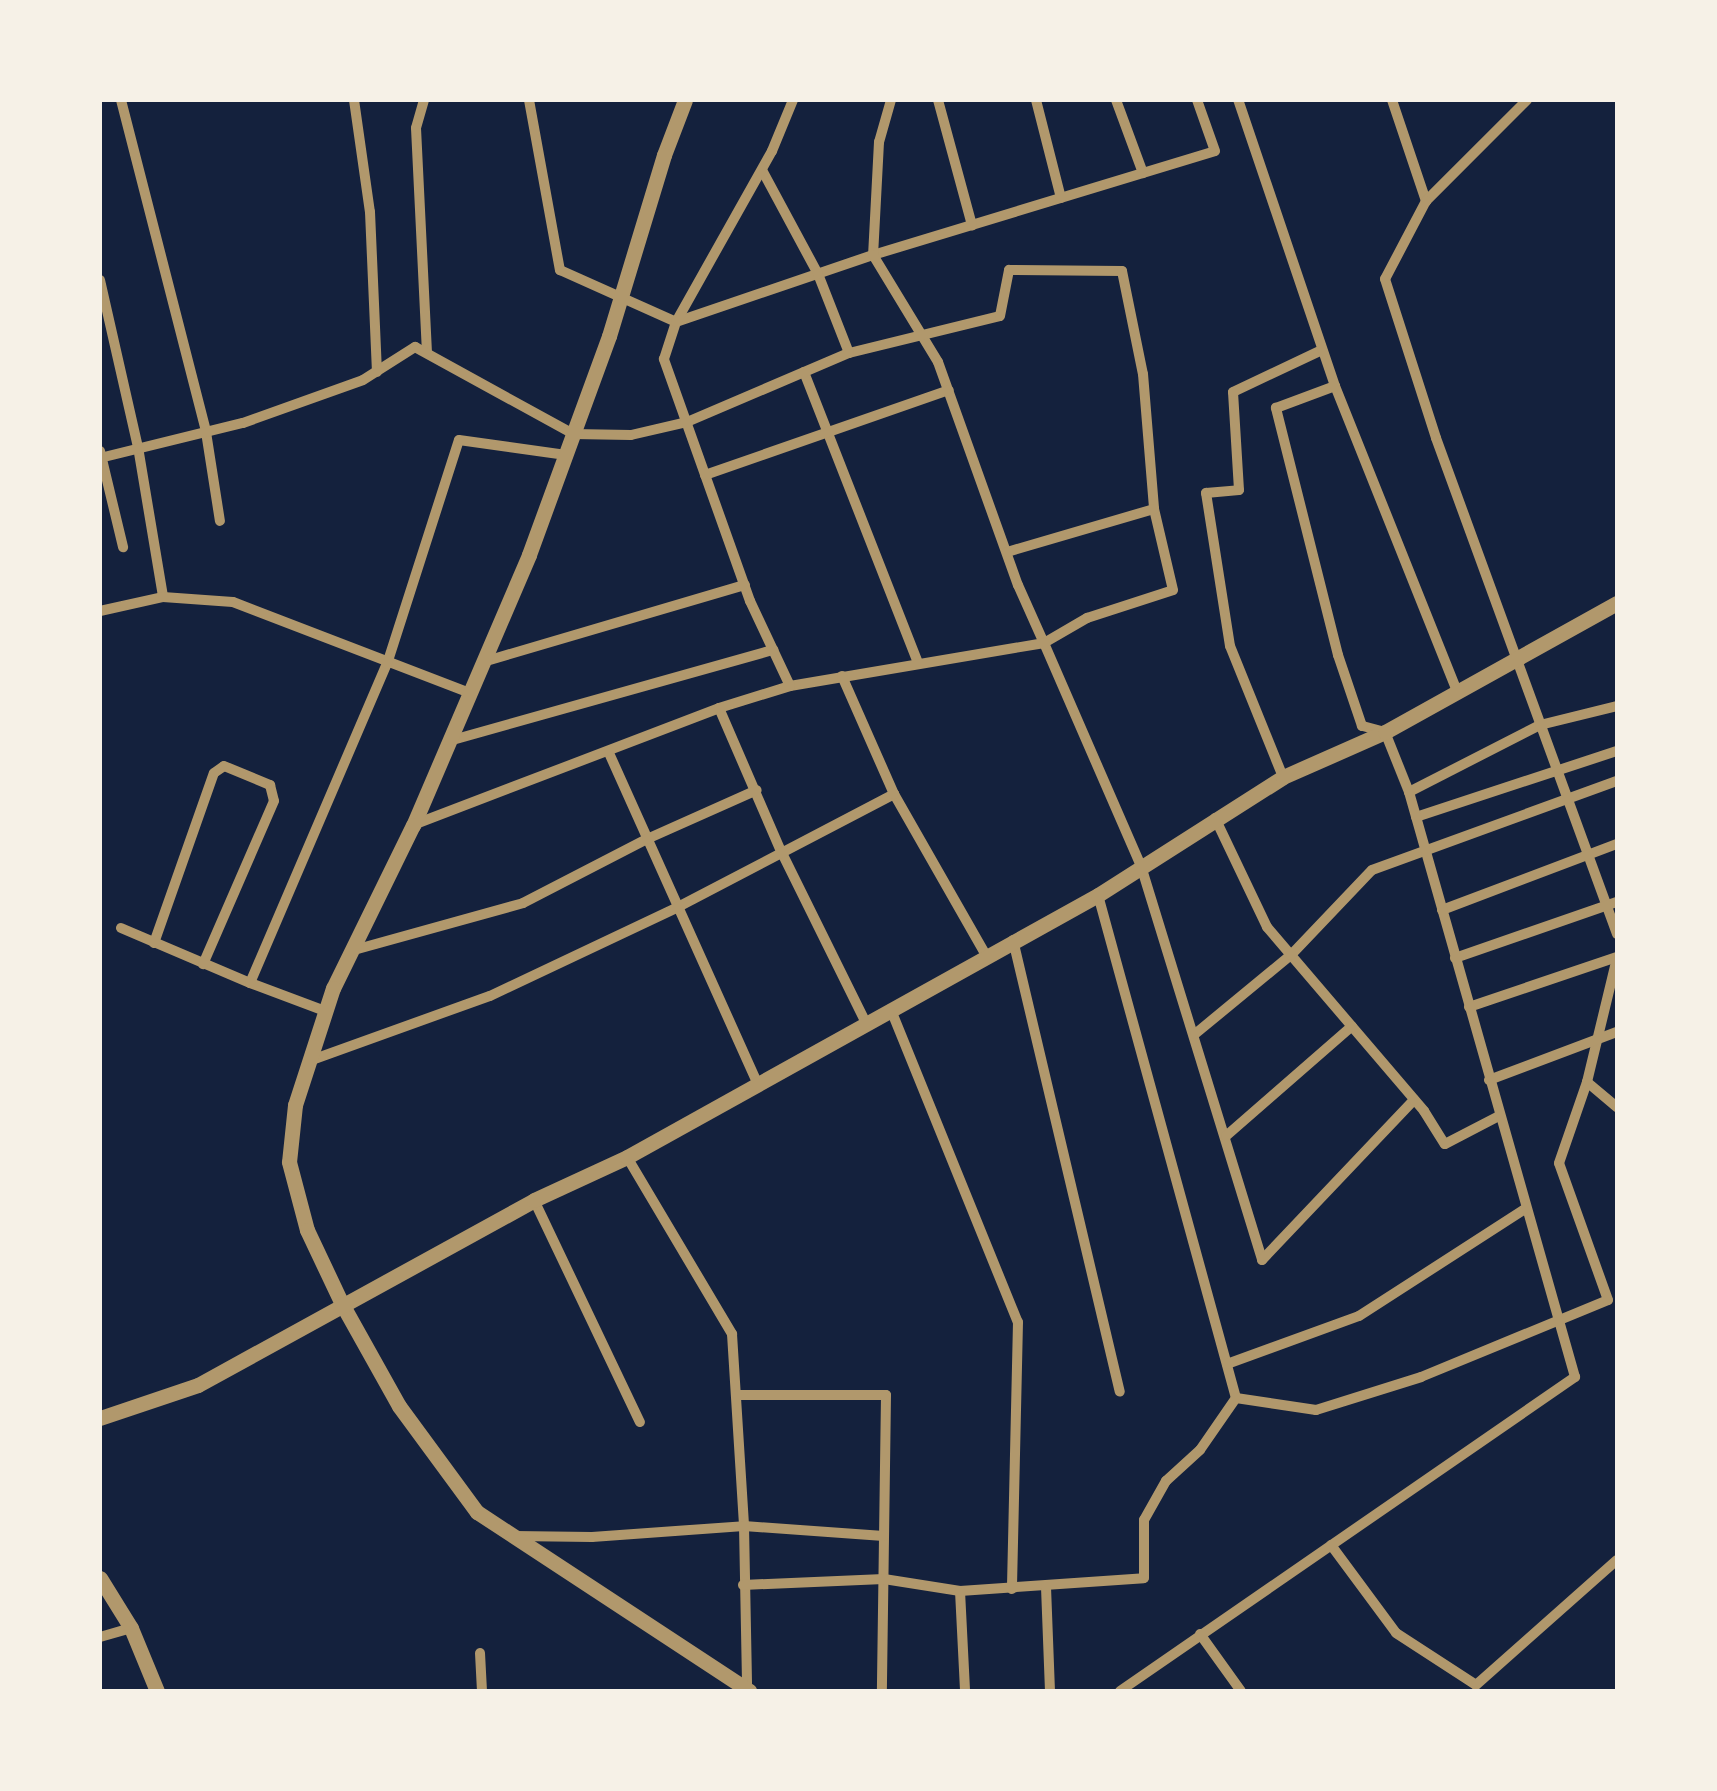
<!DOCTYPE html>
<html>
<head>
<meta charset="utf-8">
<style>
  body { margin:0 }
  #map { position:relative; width:1717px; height:1791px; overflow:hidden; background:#14213d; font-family:Helvetica,sans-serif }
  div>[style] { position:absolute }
  .minor>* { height:10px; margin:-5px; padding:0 5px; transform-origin:5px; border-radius:5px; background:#b1986c }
  .tertiary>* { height:15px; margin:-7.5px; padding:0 7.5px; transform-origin:7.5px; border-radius:7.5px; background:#b1986c }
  span { translate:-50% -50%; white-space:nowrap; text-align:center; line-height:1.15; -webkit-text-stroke:8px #f6f1e7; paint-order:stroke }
  .frame { position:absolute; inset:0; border:102px solid #f6f1e7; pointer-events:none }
</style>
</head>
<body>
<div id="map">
  <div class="minor">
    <div style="left:121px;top:100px;width:343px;rotate:75.6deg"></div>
    <div style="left:206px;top:432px;width:90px;rotate:81.1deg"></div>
    <div style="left:354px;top:100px;width:113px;rotate:81.9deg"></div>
    <div style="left:370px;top:212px;width:160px;rotate:87.5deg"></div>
    <div style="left:424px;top:100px;width:29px;rotate:106deg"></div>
    <div style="left:416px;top:128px;width:225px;rotate:87.2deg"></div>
    <div style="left:529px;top:100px;width:173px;rotate:79.7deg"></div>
    <div style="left:560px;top:270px;width:127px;rotate:24.1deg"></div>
    <div style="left:676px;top:322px;width:208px;rotate:-18.8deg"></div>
    <div style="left:873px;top:255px;width:357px;rotate:-16.9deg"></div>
    <div style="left:1215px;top:151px;width:54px;rotate:-109.4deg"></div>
    <div style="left:891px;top:100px;width:44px;rotate:105.9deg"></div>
    <div style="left:879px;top:142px;width:113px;rotate:93deg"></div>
    <div style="left:873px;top:255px;width:125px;rotate:58.7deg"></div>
    <div style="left:938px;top:362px;width:237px;rotate:70.3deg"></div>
    <div style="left:1018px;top:585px;width:64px;rotate:65.9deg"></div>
    <div style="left:1044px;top:643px;width:50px;rotate:-30.2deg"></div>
    <div style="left:1087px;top:618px;width:90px;rotate:-18deg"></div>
    <div style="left:1173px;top:590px;width:83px;rotate:-103.2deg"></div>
    <div style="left:938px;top:100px;width:130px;rotate:74.8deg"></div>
    <div style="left:1036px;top:100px;width:101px;rotate:75.7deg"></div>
    <div style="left:1116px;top:100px;width:78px;rotate:69.7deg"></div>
    <div style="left:1392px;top:100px;width:107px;rotate:71.4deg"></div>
    <div style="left:1527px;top:100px;width:143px;rotate:135deg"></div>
    <div style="left:1426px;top:201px;width:88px;rotate:117.7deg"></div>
    <div style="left:1385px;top:279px;width:167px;rotate:72.2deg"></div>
    <div style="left:1436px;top:438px;width:528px;rotate:69.95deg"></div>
    <div style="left:100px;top:280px;width:171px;rotate:77.2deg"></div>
    <div style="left:138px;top:447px;width:152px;rotate:80.5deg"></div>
    <div style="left:849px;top:353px;width:155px;rotate:-13.8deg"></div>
    <div style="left:1000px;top:316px;width:47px;rotate:-78.9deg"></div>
    <div style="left:1009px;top:270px;width:113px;rotate:0.5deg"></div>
    <div style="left:1122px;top:271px;width:105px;rotate:78.5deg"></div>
    <div style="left:1143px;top:374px;width:135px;rotate:85.3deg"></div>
    <div style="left:1154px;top:509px;width:153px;rotate:163.7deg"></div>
    <div style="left:804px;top:372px;width:313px;rotate:68.6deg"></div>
    <div style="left:1335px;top:386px;width:331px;rotate:68.2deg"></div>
    <div style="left:100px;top:451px;width:99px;rotate:76.5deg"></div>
    <div style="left:100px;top:458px;width:147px;rotate:-13.8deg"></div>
    <div style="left:243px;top:423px;width:127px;rotate:-19.7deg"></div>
    <div style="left:363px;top:380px;width:62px;rotate:-32.4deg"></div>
    <div style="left:415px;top:347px;width:180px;rotate:28.8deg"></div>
    <div style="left:573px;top:434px;width:58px;rotate:1deg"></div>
    <div style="left:631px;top:435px;width:57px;rotate:-13.1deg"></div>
    <div style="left:687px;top:422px;width:176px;rotate:-23.1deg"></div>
    <div style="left:849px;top:353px;width:85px;rotate:-111.4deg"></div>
    <div style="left:818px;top:274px;width:118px;rotate:-118.3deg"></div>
    <div style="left:705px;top:475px;width:258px;rotate:-19.2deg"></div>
    <div style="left:100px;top:611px;width:65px;rotate:-12.5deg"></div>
    <div style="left:163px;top:597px;width:70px;rotate:4.1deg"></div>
    <div style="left:233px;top:602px;width:252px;rotate:21deg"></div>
    <div style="left:483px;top:662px;width:273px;rotate:-16.4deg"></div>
    <div style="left:790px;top:686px;width:258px;rotate:-9.6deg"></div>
    <div style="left:1044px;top:643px;width:243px;rotate:66.5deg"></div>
    <div style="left:1141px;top:866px;width:412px;rotate:72.9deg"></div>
    <div style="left:1262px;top:1260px;width:221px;rotate:-46.5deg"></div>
    <div style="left:719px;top:708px;width:156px;rotate:66.6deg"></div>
    <div style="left:781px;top:851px;width:192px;rotate:63.7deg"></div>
    <div style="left:449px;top:741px;width:337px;rotate:-15.7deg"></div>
    <div style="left:609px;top:753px;width:364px;rotate:65.8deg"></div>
    <div style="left:1283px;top:777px;width:141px;rotate:-112deg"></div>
    <div style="left:1230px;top:646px;width:155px;rotate:-98.9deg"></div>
    <div style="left:1206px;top:493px;width:33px;rotate:-5deg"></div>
    <div style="left:1239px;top:490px;width:98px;rotate:-93.5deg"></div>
    <div style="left:1233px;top:392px;width:98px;rotate:-25.3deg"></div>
    <div style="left:1409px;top:792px;width:147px;rotate:-27.1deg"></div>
    <div style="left:1540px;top:725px;width:79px;rotate:-13.9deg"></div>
    <div style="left:894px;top:794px;width:188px;rotate:60.3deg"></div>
    <div style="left:1416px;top:817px;width:212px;rotate:-18.2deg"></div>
    <div style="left:1215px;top:818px;width:121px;rotate:64.5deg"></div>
    <div style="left:1267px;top:927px;width:242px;rotate:49.5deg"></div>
    <div style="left:1424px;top:1111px;width:39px;rotate:58deg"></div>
    <div style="left:1445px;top:1144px;width:61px;rotate:-27.4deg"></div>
    <div style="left:413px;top:825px;width:328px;rotate:-20.9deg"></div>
    <div style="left:719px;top:708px;width:74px;rotate:-17.2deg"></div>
    <div style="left:790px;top:686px;width:94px;rotate:-115.2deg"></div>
    <div style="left:750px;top:601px;width:257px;rotate:-109.6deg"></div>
    <div style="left:664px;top:359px;width:39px;rotate:-72deg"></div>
    <div style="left:676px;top:322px;width:196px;rotate:-60.7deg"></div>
    <div style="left:772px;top:151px;width:55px;rotate:-67.6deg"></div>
    <div style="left:1098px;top:895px;width:522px;rotate:74.66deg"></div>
    <div style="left:1442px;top:910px;width:187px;rotate:-20.7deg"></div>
    <div style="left:121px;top:928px;width:140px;rotate:23.1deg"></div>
    <div style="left:1013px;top:940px;width:464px;rotate:76.7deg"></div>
    <div style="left:154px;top:943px;width:180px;rotate:-70.6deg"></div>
    <div style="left:214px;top:773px;width:12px;rotate:-35deg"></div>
    <div style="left:224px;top:766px;width:50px;rotate:22.4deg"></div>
    <div style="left:270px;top:785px;width:16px;rotate:76deg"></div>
    <div style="left:274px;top:801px;width:178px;rotate:113.5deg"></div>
    <div style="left:354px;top:950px;width:175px;rotate:-15.5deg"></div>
    <div style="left:523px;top:903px;width:140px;rotate:-27.3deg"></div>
    <div style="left:647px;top:839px;width:120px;rotate:-24deg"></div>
    <div style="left:1455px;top:958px;width:171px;rotate:-19.1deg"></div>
    <div style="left:1617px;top:958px;width:128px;rotate:103.6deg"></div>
    <div style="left:1587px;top:1082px;width:39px;rotate:40deg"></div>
    <div style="left:1469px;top:1007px;width:156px;rotate:-18.7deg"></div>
    <div style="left:891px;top:1010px;width:337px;rotate:67.9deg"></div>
    <div style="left:1018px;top:1322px;width:267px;rotate:91.3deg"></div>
    <div style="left:325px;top:1011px;width:80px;rotate:-159.5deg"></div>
    <div style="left:250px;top:983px;width:347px;rotate:-66.8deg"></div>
    <div style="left:387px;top:664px;width:235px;rotate:-72.2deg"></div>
    <div style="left:459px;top:440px;width:108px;rotate:8deg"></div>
    <div style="left:1195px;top:1034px;width:124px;rotate:-39.5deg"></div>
    <div style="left:1291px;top:955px;width:117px;rotate:-46.4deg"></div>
    <div style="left:1372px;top:870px;width:261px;rotate:-20deg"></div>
    <div style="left:309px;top:1061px;width:192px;rotate:-19.8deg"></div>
    <div style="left:490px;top:996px;width:208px;rotate:-25.3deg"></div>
    <div style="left:678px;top:907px;width:244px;rotate:-27.6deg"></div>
    <div style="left:894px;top:794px;width:129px;rotate:-113.8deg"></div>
    <div style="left:1489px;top:1080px;width:137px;rotate:-20.6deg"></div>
    <div style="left:1226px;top:1136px;width:167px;rotate:-41.1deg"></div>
    <div style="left:627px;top:1157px;width:206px;rotate:59.3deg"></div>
    <div style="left:732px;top:1334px;width:192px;rotate:86.4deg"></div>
    <div style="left:744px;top:1526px;width:163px;rotate:88.9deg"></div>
    <div style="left:534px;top:1200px;width:246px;rotate:64.5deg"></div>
    <div style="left:1227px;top:1364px;width:140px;rotate:-20deg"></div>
    <div style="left:1359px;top:1316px;width:197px;rotate:-32.8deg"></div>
    <div style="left:737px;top:1395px;width:149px"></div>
    <div style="left:886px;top:1395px;width:296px;rotate:90.8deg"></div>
    <div style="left:1236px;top:1398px;width:81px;rotate:8.5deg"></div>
    <div style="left:1316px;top:1410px;width:110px;rotate:-17.4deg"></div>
    <div style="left:1421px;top:1377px;width:202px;rotate:-22.4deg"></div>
    <div style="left:1608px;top:1300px;width:145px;rotate:-109.7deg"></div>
    <div style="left:1559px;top:1163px;width:86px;rotate:-70.9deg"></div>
    <div style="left:514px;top:1536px;width:78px;rotate:0.7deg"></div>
    <div style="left:592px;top:1537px;width:152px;rotate:-4.1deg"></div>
    <div style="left:744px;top:1526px;width:140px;rotate:4.1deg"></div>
    <div style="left:1331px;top:1545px;width:109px;rotate:53.5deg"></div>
    <div style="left:1396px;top:1633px;width:95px;rotate:33deg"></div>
    <div style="left:1476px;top:1685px;width:188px;rotate:-41.6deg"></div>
    <div style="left:743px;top:1585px;width:141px;rotate:-2.4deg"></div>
    <div style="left:884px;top:1579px;width:77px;rotate:9deg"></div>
    <div style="left:960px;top:1591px;width:184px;rotate:-4deg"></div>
    <div style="left:1144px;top:1578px;width:58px;rotate:-90deg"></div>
    <div style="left:1144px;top:1520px;width:45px;rotate:-60.6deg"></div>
    <div style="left:1166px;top:1481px;width:46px;rotate:-42.4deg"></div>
    <div style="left:1200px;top:1450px;width:63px;rotate:-55.3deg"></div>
    <div style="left:1046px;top:1587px;width:104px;rotate:87.8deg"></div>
    <div style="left:960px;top:1591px;width:100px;rotate:87.1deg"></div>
    <div style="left:1200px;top:1634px;width:70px;rotate:54.3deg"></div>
    <div style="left:100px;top:1637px;width:32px;rotate:-16deg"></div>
    <div style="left:480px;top:1653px;width:38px;rotate:87deg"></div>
    <div style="left:1120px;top:1691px;width:553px;rotate:-34.61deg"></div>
    <div style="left:1575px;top:1377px;width:608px;rotate:-105.84deg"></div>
    <div style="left:1409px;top:792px;width:65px;rotate:-111.8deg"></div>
    <div style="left:1385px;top:732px;width:24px;rotate:-165deg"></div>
    <div style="left:1362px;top:726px;width:75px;rotate:-108.7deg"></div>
    <div style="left:1338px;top:655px;width:255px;rotate:-104.1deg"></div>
    <div style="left:1276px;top:408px;width:63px;rotate:-20.4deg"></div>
    <div style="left:1335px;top:386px;width:302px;rotate:-108.7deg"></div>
  </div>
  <div class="tertiary">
    <div style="left:685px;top:100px;width:59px;rotate:110.9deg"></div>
    <div style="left:664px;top:155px;width:189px;rotate:106.9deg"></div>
    <div style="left:609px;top:336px;width:233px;rotate:110.1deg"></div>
    <div style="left:529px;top:555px;width:294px;rotate:113.2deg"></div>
    <div style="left:413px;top:825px;width:182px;rotate:116.1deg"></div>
    <div style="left:333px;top:988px;width:123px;rotate:108deg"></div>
    <div style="left:295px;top:1105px;width:57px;rotate:96deg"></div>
    <div style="left:289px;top:1162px;width:70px;rotate:75.2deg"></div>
    <div style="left:307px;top:1230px;width:82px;rotate:64.7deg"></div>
    <div style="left:342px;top:1304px;width:117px;rotate:60.8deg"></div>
    <div style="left:399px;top:1406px;width:132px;rotate:53.7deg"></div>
    <div style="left:477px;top:1512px;width:326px;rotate:33.3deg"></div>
    <div style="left:100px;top:1418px;width:103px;rotate:-18.6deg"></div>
    <div style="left:198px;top:1385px;width:384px;rotate:-28.8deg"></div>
    <div style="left:534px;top:1200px;width:102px;rotate:-24.8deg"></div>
    <div style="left:627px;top:1157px;width:539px;rotate:-29.09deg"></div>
    <div style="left:1098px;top:895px;width:219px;rotate:-32.5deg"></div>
    <div style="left:1283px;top:777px;width:111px;rotate:-23.8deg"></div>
    <div style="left:1385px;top:732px;width:265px;rotate:-29.1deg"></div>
    <div style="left:100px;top:1578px;width:59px;rotate:58.2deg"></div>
    <div style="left:131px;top:1628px;width:68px;rotate:67.6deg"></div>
  </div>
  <div class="frame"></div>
</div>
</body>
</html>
